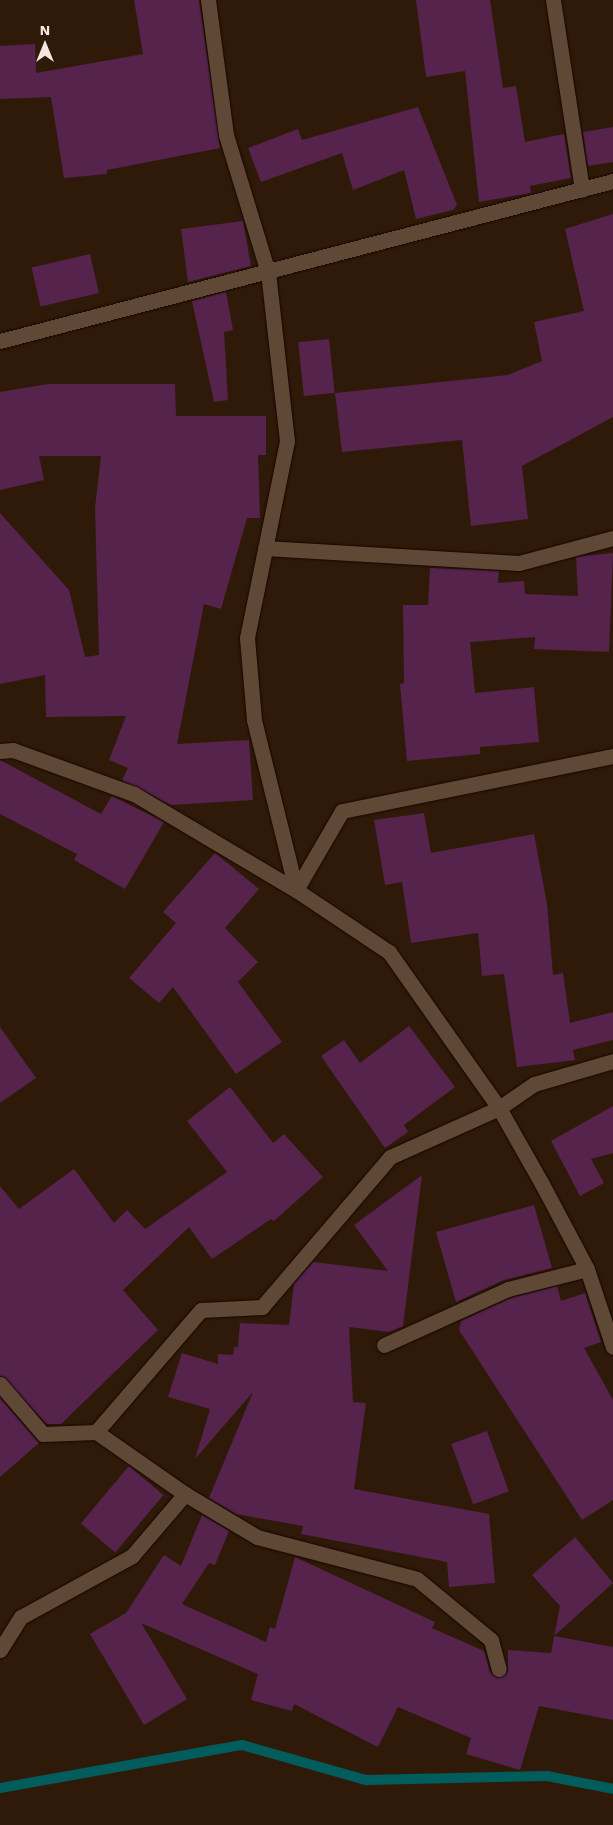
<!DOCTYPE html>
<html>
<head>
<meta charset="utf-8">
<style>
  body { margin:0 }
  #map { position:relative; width:613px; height:1825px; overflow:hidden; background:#2f1a09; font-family:"Work Sans",sans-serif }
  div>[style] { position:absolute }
  .stream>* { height:10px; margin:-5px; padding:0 5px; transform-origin:5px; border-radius:5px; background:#015c5c }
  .building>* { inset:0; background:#55234b; transform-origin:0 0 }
  .roads { filter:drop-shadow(0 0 1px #160500) drop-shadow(0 0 1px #160500) }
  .minor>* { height:15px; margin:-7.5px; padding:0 7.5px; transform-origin:7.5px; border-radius:7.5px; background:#604836 }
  span { translate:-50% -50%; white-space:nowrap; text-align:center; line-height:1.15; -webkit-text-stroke:4px #2f1a09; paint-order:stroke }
  .north { position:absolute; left:20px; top:20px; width:50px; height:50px; -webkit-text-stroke:4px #2f1a09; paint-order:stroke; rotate:0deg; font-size:14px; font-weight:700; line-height:20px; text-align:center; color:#f6e8dd }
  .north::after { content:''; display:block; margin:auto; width:18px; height:22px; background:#f6e8dd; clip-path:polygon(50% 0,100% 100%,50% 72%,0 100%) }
</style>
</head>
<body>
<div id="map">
  <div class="stream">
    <div style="left:0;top:1788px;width:246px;rotate:-10.1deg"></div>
    <div style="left:242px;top:1745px;width:129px;rotate:15.8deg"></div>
    <div style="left:366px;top:1780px;width:181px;rotate:-1.3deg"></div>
    <div style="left:547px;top:1776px;width:67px;rotate:11.1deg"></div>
  </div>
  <div class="building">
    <div style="clip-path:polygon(134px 0,199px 0,220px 148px,107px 170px,107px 174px,64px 178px,51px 97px,0 99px,0 46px,35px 44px,36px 73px,143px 54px)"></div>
    <div style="clip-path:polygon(416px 0,490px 0,503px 88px,516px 86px,525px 142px,564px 134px,571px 178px,530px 186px,531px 193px,525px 194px,479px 202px,465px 71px,426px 77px)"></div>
    <div style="clip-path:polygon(418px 107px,457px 205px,453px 210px,416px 219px,404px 170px,353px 190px,342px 153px,261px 182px,248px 148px,298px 129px,302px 140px)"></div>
    <div style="clip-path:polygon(613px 127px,613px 162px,588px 166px,583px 132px)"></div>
    <div style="clip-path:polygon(613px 214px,613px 417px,522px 466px,528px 519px,471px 526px,462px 440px,342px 452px,335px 393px,508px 375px,542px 361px,534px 322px,584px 311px,565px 229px)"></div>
    <div style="clip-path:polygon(243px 221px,251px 266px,188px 282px,181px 229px)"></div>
    <div style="left:90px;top:254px;width:40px;height:60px;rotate:77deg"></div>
    <div style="clip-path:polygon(226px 292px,233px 330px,224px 332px,228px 400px,214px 402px,192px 301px)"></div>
    <div style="left:329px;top:339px;width:54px;height:31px;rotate:84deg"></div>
    <div style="clip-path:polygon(48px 384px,175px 384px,176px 416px,266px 416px,266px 455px,258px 455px,260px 518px,247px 518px,221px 609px,204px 604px,177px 744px,249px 740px,253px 800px,171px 805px,122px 780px,128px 768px,109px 760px,126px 716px,46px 717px,45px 675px,0 684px,0 513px,69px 590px,85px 657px,99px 655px,95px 508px,101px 456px,39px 456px,44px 480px,0 490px,0 392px)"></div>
    <div style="clip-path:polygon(613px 553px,609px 652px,534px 649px,535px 637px,470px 642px,475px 693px,534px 687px,539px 742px,480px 747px,480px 754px,407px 761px,400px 684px,404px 683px,403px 605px,428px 605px,430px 568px,499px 571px,498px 583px,524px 581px,525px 594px,578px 596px,576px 557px)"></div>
    <div style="clip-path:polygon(0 760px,101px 814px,112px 796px,164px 822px,125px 889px,74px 860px,77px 854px,0 814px)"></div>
    <div style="clip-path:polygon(424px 813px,431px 853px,534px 834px,547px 904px,553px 975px,563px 973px,570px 1023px,613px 1012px,613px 1040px,573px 1050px,575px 1060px,517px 1067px,504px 974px,482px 976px,478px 933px,411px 943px,402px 882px,385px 885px,374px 820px)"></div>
    <div style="clip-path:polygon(215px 853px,259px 889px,225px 928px,258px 962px,238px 982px,282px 1042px,236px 1074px,173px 987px,159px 1003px,129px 978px,176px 923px,163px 912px)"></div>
    <div style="clip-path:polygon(409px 1026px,455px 1087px,404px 1125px,408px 1132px,385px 1148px,321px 1056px,344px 1040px,360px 1063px)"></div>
    <div style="clip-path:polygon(0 1027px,36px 1078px,0 1103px)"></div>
    <div style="clip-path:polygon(230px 1087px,273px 1143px,284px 1134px,323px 1177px,274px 1221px,271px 1219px,212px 1259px,189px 1227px,123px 1290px,158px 1330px,61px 1424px,47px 1424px,0 1375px,0 1186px,19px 1209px,74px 1169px,114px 1223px,127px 1210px,145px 1229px,227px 1172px,187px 1121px)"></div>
    <div style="clip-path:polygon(613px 1106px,613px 1153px,591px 1159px,604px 1183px,580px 1196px,551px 1141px)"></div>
    <div style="clip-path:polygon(422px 1175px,403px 1326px,389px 1332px,349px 1327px,353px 1402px,366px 1403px,354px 1489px,489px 1514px,495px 1583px,449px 1587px,447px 1562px,301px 1534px,303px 1526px,236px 1514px,209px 1498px,253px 1392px,195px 1459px,210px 1409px,168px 1397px,182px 1353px,218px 1364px,218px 1354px,233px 1355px,234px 1347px,238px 1347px,240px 1323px,289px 1325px,294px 1284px,313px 1262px,388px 1271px,354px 1225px)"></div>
    <div style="clip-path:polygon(534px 1205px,552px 1268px,504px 1280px,456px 1302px,436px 1232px)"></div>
    <div style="clip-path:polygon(557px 1286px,561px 1301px,585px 1293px,601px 1342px,584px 1348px,613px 1400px,613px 1500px,582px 1520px,459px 1330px,461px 1321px,511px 1298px)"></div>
    <div style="clip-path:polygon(0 1398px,39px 1443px,0 1477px)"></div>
    <div style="left:487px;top:1431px;width:64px;height:38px;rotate:70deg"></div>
    <div style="left:129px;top:1466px;width:45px;height:75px;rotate:40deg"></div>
    <div style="clip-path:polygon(202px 1515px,229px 1531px,215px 1565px,209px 1563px,182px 1604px,266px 1642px,270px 1627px,275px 1629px,295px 1557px,435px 1622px,432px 1628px,484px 1651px,490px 1672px,497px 1678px,508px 1672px,508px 1650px,551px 1653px,560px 1606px,532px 1575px,575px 1537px,613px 1583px,554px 1636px,613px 1647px,613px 1720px,539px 1706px,520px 1770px,466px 1754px,471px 1738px,398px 1707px,378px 1747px,294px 1704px,292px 1711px,251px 1700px,258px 1674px,141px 1623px,187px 1699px,144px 1725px,90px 1634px,126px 1613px,164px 1555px,181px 1566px)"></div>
  </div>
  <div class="roads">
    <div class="minor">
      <div style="left:208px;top:0;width:136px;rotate:82.4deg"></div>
      <div style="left:226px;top:135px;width:143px;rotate:73deg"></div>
      <div style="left:268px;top:272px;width:170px;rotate:83.6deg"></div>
      <div style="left:287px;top:441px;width:201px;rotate:101.5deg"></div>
      <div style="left:247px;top:638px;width:82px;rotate:85.1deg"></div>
      <div style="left:254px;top:720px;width:175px;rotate:76.1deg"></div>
      <div style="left:553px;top:0;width:192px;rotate:81.3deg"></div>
      <div style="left:0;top:341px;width:634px;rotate:-14.63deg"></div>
      <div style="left:265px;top:548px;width:254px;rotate:3.4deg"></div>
      <div style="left:519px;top:563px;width:97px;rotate:-14.9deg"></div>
      <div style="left:0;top:751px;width:13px;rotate:-4deg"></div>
      <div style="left:13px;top:750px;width:129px;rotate:20deg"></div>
      <div style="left:134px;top:794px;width:188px;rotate:30.7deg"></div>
      <div style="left:296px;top:890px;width:112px;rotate:33.7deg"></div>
      <div style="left:389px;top:952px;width:191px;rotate:54.8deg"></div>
      <div style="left:499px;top:1108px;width:87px;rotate:60.5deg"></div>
      <div style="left:542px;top:1184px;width:96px;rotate:62.1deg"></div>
      <div style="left:587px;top:1269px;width:82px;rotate:71.6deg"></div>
      <div style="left:296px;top:890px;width:91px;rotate:-59.8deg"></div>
      <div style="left:342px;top:811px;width:277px;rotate:-11.5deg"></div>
      <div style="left:384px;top:1345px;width:136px;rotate:-24.3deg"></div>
      <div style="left:508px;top:1289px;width:81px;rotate:-14.2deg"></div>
      <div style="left:0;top:1384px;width:66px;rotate:49.3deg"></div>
      <div style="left:43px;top:1434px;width:53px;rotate:-2.2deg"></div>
      <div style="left:96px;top:1432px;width:161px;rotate:-49.3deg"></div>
      <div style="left:201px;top:1310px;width:61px;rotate:-2.8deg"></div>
      <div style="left:262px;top:1307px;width:197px;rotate:-49.5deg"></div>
      <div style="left:390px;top:1157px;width:120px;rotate:-24.2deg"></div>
      <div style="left:499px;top:1108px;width:42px;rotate:-34.4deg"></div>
      <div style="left:534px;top:1084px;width:82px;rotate:-16.2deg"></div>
      <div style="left:185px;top:1494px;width:84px;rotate:30.8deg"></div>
      <div style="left:257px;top:1537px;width:165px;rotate:14.7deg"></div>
      <div style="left:417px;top:1579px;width:96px;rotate:39.5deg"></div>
      <div style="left:491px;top:1640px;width:30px;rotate:75deg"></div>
      <div style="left:0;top:1650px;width:39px;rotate:-58deg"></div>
      <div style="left:21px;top:1617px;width:127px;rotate:-28.8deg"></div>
      <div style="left:132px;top:1556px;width:82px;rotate:-49.5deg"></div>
      <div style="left:185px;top:1494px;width:108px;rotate:-145.1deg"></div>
    </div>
  </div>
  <div class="north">N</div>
</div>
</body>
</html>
